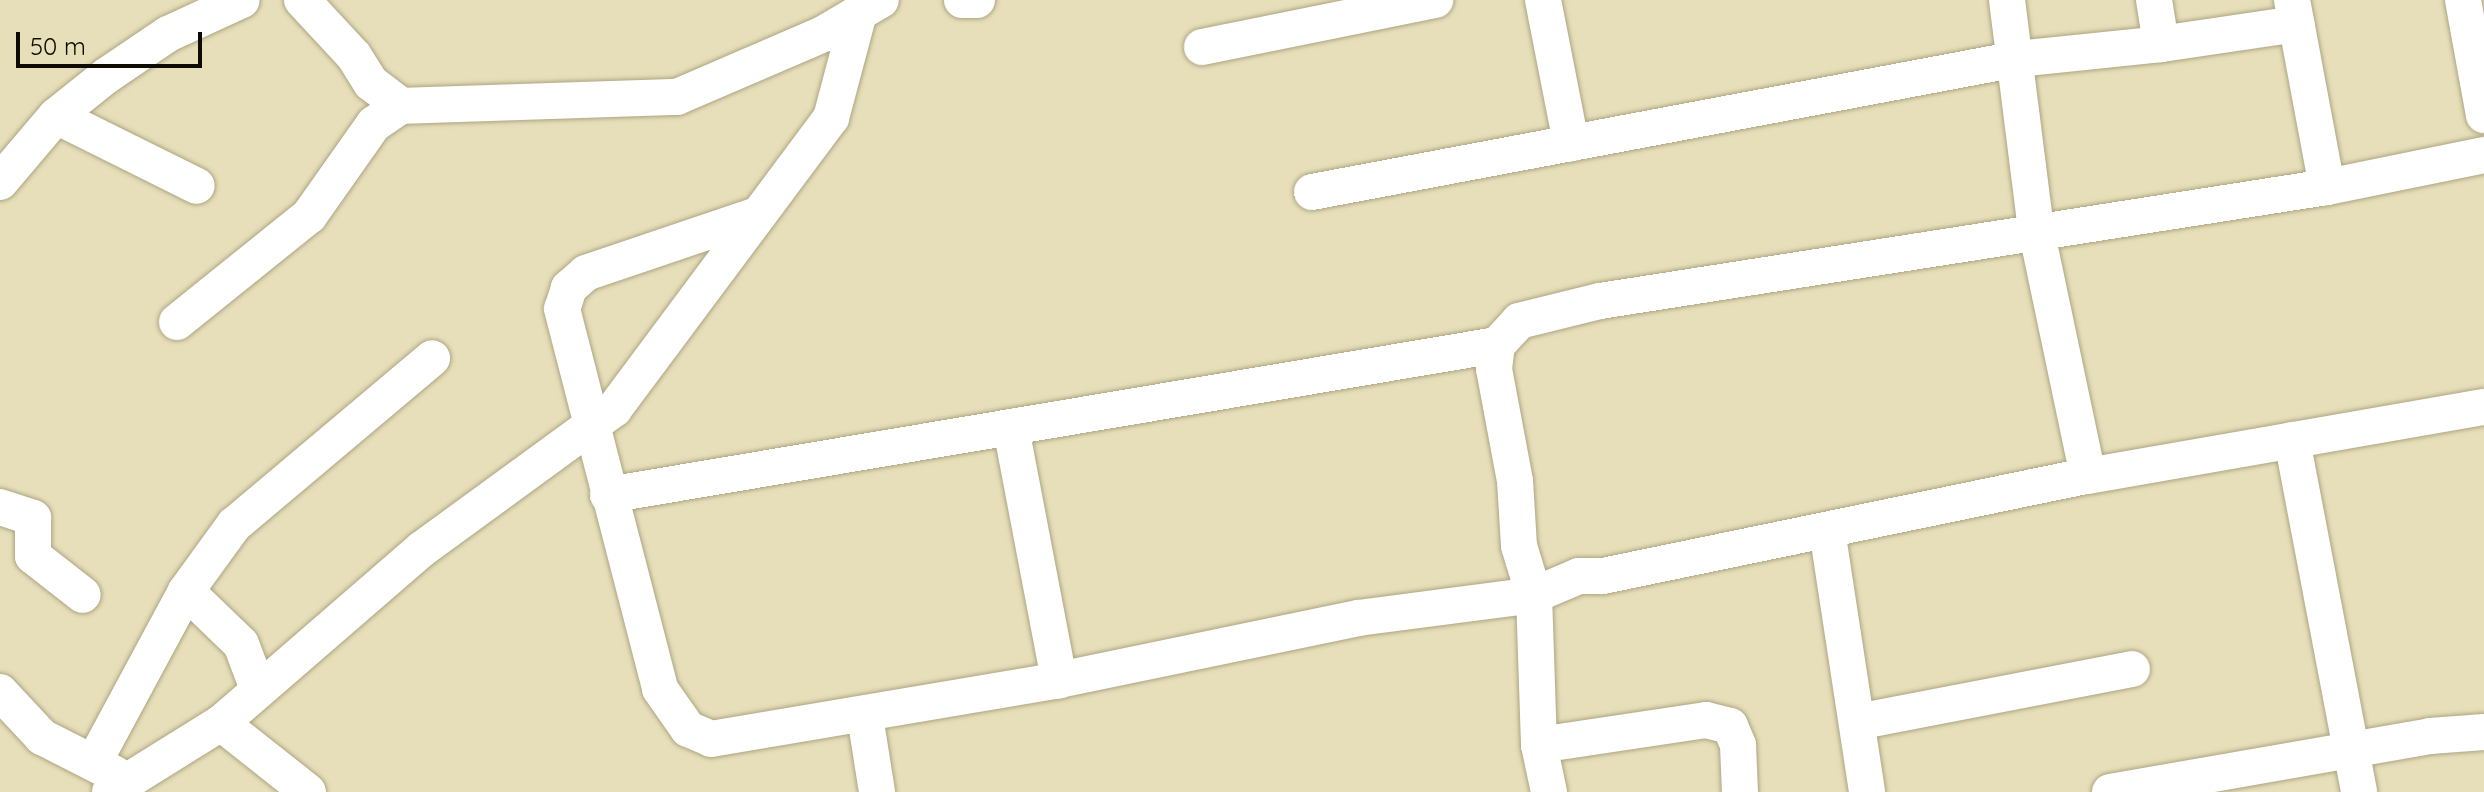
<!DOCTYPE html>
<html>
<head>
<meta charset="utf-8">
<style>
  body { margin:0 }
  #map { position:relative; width:2484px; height:792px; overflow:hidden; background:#e7dfba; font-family:Quicksand,sans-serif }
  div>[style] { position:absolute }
  .roads { filter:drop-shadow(0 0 2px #ada582) drop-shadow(0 0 2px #ada582) }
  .minor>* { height:36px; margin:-18px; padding:0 18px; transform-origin:18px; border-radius:18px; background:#fff }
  span { translate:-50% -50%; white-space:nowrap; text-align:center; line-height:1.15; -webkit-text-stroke:8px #e7dfba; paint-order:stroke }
  .scale { position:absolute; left:16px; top:32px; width:186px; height:36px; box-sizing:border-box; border:4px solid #0e0b02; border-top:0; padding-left:10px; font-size:24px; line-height:28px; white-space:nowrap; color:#0e0b02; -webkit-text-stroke:6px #e7dfba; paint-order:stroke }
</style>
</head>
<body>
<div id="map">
  <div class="roads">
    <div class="minor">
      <div style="left:302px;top:0;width:76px;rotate:47.1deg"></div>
      <div style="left:354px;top:56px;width:32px;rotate:58deg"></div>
      <div style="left:371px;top:83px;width:38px;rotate:37deg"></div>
      <div style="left:962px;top:0;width:15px"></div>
      <div style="left:1543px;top:0;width:146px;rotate:78.9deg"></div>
      <div style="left:2007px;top:0;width:231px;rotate:82.8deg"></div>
      <div style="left:2036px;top:229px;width:252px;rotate:78.1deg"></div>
      <div style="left:2292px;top:0;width:190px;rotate:79.4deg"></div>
      <div style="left:2463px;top:0;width:117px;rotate:79.7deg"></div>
      <div style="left:2161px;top:44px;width:137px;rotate:-8.4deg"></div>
      <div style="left:1202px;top:47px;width:238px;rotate:-11.4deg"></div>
      <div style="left:56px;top:116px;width:157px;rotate:26.4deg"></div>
      <div style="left:0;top:182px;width:87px;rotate:-49.7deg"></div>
      <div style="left:56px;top:116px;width:64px;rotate:-38.7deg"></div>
      <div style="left:106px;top:76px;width:75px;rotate:-34.1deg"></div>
      <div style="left:168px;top:34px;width:81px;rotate:-24.7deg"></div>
      <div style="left:1312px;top:192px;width:717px;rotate:-10.68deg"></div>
      <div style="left:2017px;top:59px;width:145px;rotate:-5.9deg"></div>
      <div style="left:2161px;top:44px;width:45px;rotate:-99deg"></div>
      <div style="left:757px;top:215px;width:181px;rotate:161.3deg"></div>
      <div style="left:586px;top:273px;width:23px;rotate:139deg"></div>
      <div style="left:569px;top:288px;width:22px;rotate:108deg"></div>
      <div style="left:562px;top:309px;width:392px;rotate:75.5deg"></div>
      <div style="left:660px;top:689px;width:49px;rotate:55deg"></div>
      <div style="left:688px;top:729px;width:25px;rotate:23deg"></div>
      <div style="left:711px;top:739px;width:353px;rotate:-9.6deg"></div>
      <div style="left:1059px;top:680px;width:305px;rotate:-11.7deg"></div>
      <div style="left:1358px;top:618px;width:177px;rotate:-7.4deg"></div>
      <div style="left:1534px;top:595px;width:49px;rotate:-22.9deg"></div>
      <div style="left:1579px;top:576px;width:24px"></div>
      <div style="left:1603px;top:576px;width:495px;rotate:-11.7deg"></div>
      <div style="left:2088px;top:476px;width:402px;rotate:-9.9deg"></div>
      <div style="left:177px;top:322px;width:169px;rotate:-38.8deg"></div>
      <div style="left:309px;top:216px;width:113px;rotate:-54.8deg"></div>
      <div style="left:374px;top:124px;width:32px;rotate:-34deg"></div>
      <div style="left:401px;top:106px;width:276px;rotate:-1.9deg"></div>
      <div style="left:677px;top:97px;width:159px;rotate:-23.3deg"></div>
      <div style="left:823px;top:34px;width:67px;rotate:-30.4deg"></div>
      <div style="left:1011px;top:428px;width:257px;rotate:79.2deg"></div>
      <div style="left:2292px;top:440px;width:358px;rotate:79.2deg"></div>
      <div style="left:608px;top:495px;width:902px;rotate:-9.58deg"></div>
      <div style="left:0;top:507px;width:35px;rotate:18deg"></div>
      <div style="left:33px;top:518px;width:38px;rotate:90deg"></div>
      <div style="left:33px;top:556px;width:63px;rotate:38deg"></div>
      <div style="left:1827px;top:530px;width:265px;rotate:81.3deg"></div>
      <div style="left:186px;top:591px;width:76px;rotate:43.9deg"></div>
      <div style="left:241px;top:644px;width:48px;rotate:69.3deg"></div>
      <div style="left:0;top:692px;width:62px;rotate:47deg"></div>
      <div style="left:42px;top:737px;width:82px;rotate:26.9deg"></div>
      <div style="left:865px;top:716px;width:77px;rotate:81deg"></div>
      <div style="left:1857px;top:722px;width:280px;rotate:-10.9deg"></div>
      <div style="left:221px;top:723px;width:111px;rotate:38.4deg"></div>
      <div style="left:1539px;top:745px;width:169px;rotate:-8.5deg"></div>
      <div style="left:1706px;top:720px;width:25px;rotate:14deg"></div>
      <div style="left:1730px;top:726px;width:21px;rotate:67deg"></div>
      <div style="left:1738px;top:745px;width:47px;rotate:87.6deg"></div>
      <div style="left:95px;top:760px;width:192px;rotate:-61.7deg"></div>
      <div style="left:186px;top:591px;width:82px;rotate:-54deg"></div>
      <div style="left:234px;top:525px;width:259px;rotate:-40.1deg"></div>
      <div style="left:110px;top:792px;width:131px;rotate:-31.9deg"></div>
      <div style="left:221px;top:723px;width:266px;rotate:-40.9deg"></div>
      <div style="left:422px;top:549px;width:238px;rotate:-36.1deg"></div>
      <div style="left:614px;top:409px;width:363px;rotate:-53.3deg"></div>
      <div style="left:831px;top:118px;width:109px;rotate:-75.1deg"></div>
      <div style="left:1549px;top:792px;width:48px;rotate:-102deg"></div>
      <div style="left:1539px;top:745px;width:150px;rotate:-91.9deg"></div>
      <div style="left:1534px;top:595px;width:51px;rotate:-107deg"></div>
      <div style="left:1519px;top:546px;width:65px;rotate:-93.5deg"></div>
      <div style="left:1515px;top:481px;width:114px;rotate:-100.6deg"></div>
      <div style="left:1494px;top:369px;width:24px;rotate:-83deg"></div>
      <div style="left:1497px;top:345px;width:33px;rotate:-47deg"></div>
      <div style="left:1519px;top:321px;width:83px;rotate:-13.9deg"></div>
      <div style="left:1600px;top:301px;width:736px;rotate:-8.91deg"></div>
      <div style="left:2327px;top:187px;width:160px;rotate:-11.5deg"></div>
      <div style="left:2110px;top:792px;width:325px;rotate:-9.9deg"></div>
      <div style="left:2430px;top:736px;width:54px;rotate:-4.2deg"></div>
    </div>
  </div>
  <div class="scale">50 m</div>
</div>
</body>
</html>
